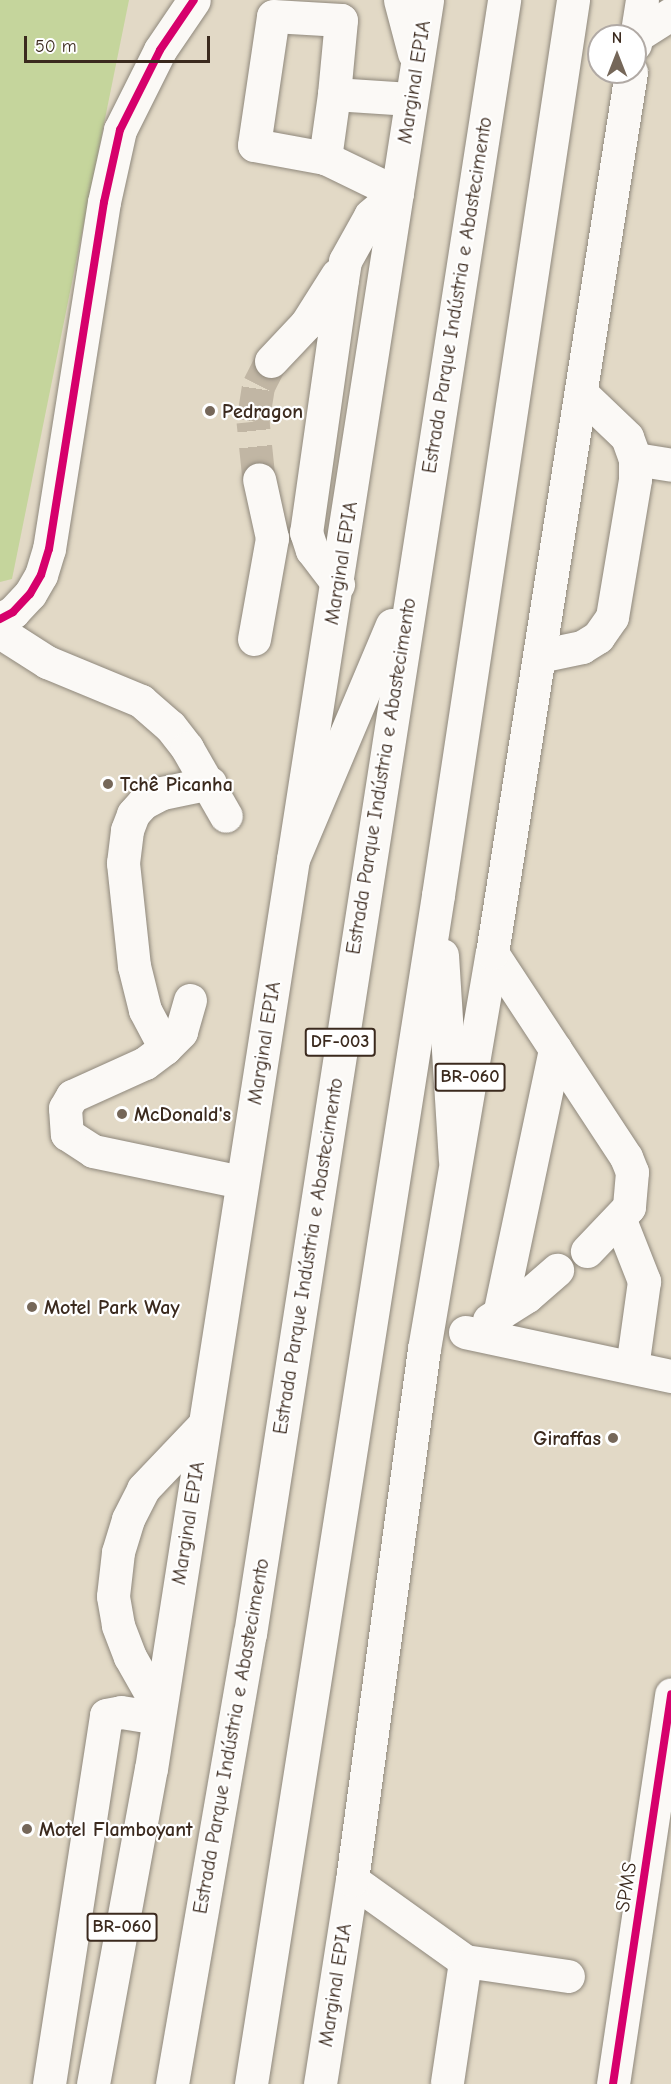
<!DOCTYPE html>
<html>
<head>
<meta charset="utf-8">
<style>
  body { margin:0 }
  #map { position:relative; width:671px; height:2084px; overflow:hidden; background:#e2d9c6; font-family:"Comic Neue",sans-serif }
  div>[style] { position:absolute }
  .green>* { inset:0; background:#c5d59c }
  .minor-tunnel>* { height:33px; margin-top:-16.5px; transform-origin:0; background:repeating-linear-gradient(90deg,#c1b6a4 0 33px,transparent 0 49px) }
  .roads { filter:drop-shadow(0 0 2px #8f887c) drop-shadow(0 0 2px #8f887c) }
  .minor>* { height:33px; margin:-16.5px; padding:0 16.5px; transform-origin:16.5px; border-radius:16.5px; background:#fbf9f6 }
  .major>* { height:33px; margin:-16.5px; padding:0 16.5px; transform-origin:16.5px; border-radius:16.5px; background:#fbf9f6 }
  .highway>* { height:33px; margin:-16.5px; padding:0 16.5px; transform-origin:16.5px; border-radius:16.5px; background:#fbf9f6 }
  .cycleway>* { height:8px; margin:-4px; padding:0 4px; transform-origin:4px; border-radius:4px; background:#d6006c }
  .dots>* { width:16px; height:16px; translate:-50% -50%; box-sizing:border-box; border:3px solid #fff; border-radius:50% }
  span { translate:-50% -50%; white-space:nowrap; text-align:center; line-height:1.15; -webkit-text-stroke:4.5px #fff; paint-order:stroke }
  .shield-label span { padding:2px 4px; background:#fff; border:2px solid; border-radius:4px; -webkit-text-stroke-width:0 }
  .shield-label { font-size:18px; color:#3b2a1e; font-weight:700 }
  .street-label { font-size:20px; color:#3b2a1e }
  .poi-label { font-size:20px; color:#3b2a1e; font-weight:700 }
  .left { translate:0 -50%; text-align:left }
  .right { translate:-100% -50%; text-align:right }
  .north { position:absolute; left:587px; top:24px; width:60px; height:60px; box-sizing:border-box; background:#fff; border:2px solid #b1aaa5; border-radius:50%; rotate:0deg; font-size:16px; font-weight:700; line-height:24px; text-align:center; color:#3b2a1e }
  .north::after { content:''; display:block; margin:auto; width:21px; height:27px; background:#756759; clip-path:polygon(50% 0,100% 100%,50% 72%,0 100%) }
  .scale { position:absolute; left:24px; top:36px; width:186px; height:27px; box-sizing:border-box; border:3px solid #3b2a1e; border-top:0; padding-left:8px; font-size:18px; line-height:21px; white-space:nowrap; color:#3b2a1e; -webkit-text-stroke:4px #fff; paint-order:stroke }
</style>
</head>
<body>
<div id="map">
  <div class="green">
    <div style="clip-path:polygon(0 0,129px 0,12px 579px,0 582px)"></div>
  </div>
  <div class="minor-tunnel">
    <div style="left:259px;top:479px;width:58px;rotate:-95.9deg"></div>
    <div style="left:253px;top:421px;width:36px;rotate:-81deg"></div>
    <div style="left:259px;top:385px;width:27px;rotate:-63deg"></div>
  </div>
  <div class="roads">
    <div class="minor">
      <div style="left:334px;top:94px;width:65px;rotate:98deg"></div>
      <div style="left:325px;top:158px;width:72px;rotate:-169.6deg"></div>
      <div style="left:254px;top:145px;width:130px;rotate:-81.6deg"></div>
      <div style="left:273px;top:16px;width:68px;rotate:3.4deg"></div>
      <div style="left:341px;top:20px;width:74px;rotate:95.4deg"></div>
      <div style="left:334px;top:94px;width:76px;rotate:3.8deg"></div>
      <div style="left:325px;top:158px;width:80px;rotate:25.9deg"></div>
      <div style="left:397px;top:193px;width:35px;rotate:140deg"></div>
      <div style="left:370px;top:216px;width:51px;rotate:119.1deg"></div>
      <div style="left:345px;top:261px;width:19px;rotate:99deg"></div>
      <div style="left:342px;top:280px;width:255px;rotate:98.1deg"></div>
      <div style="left:306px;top:532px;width:19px;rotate:72deg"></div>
      <div style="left:312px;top:550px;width:43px;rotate:52.6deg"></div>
      <div style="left:271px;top:361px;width:51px;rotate:-46.6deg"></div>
      <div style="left:306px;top:324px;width:58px;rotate:-57.7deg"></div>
      <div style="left:635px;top:459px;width:36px;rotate:9deg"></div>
      <div style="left:0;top:619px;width:15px;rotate:-28deg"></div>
      <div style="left:13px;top:612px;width:25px;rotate:-47deg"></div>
      <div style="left:30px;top:594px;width:22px;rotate:-60deg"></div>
      <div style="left:41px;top:575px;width:27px;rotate:-73deg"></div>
      <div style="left:49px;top:549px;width:351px;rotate:-81deg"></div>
      <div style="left:104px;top:202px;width:74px;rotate:-77.5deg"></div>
      <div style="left:120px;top:130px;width:89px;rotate:-63.4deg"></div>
      <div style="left:160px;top:50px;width:60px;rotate:-55.8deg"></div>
      <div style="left:0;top:632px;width:56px;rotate:32.6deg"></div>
      <div style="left:47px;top:662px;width:102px;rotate:22.5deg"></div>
      <div style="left:141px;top:701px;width:38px;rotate:41deg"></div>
      <div style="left:170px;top:726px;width:28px;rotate:52deg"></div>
      <div style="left:187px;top:748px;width:78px;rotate:60.2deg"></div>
      <div style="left:254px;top:639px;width:103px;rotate:-79.9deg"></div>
      <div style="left:272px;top:538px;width:60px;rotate:-102.4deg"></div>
      <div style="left:539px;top:656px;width:44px;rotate:-11.8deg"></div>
      <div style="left:582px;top:647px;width:19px;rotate:-32deg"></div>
      <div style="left:598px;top:637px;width:24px;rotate:-55deg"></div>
      <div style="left:612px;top:617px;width:140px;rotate:-80.5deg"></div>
      <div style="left:635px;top:479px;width:20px;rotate:-90deg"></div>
      <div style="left:635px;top:459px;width:23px;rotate:-110deg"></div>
      <div style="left:627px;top:437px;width:64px;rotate:-136.3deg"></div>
      <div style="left:492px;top:953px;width:244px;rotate:56.7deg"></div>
      <div style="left:626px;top:1157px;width:16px;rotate:68deg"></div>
      <div style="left:632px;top:1172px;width:35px;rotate:95deg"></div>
      <div style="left:629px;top:1207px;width:61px;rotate:133.7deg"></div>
      <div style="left:190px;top:1000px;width:33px;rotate:106deg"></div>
      <div style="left:181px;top:1032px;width:23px;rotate:135deg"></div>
      <div style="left:165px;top:1048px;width:25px;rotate:143deg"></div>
      <div style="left:145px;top:1063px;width:80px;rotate:155.7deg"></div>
      <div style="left:72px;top:1096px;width:14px;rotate:120deg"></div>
      <div style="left:65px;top:1108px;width:26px;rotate:86deg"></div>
      <div style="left:67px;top:1134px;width:31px;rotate:33deg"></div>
      <div style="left:93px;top:1151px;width:152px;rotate:11.8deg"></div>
      <div style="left:165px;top:1048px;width:43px;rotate:-117.8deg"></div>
      <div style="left:145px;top:1010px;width:45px;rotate:-104deg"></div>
      <div style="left:134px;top:966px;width:104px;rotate:-96.1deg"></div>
      <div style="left:123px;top:863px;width:33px;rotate:-83deg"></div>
      <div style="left:127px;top:830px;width:17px;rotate:-69deg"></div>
      <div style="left:133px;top:814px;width:15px;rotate:-48deg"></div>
      <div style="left:143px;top:803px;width:21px;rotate:-28deg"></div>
      <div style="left:162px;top:793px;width:49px;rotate:-11.8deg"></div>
      <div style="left:620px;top:1220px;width:66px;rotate:68.5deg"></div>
      <div style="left:644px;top:1281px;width:87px;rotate:97.9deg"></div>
      <div style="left:499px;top:1315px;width:272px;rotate:-78.1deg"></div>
      <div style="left:489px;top:1320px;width:45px;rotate:-32.3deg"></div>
      <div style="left:527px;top:1296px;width:40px;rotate:-41deg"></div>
      <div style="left:465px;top:1332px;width:211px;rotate:12.1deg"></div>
      <div style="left:159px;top:1708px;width:59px;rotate:-119.6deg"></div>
      <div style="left:130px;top:1657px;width:34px;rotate:-111deg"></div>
      <div style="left:118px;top:1625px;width:29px;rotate:-100deg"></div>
      <div style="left:113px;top:1596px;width:44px;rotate:-83.5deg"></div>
      <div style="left:118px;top:1552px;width:34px;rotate:-73deg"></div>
      <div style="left:128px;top:1519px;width:34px;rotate:-63deg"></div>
      <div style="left:143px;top:1489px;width:87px;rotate:-46.4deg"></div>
      <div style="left:352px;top:1880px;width:139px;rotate:35.6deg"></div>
      <div style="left:465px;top:1961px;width:104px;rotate:8.3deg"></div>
      <div style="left:447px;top:2082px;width:122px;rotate:-81.5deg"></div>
      <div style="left:49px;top:2084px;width:373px;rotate:-81.2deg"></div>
      <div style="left:106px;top:1715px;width:15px;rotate:-11deg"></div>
      <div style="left:121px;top:1712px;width:36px;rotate:9deg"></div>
      <div style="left:613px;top:2084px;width:394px;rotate:-81.5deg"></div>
    </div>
    <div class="major">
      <div style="left:400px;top:0;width:55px;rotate:75.2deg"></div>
      <div style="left:636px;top:36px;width:41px;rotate:-32.2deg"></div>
      <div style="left:635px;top:44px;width:45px;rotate:-81deg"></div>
      <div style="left:93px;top:2084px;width:320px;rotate:-79.6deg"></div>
      <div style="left:151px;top:1769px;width:1790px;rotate:-81.13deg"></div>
      <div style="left:320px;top:2084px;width:206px;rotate:-81.1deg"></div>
      <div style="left:352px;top:1880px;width:536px;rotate:-82.28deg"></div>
      <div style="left:424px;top:1349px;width:402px;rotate:-80.3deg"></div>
      <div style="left:492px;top:953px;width:892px;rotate:-81.03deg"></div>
    </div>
    <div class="highway">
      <div style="left:293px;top:859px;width:254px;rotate:-67.1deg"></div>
      <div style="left:442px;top:955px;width:205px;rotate:86.4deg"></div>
      <div style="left:172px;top:2084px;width:457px;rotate:-80.2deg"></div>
      <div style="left:250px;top:1634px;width:1654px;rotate:-81.16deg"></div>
      <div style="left:251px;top:2084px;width:1204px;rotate:-81.06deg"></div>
      <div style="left:438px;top:895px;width:905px;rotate:-81.42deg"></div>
    </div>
  </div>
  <div class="cycleway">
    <div style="left:0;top:619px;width:15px;rotate:-28deg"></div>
    <div style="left:13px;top:612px;width:25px;rotate:-47deg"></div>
    <div style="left:30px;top:594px;width:22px;rotate:-60deg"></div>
    <div style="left:41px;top:575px;width:27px;rotate:-73deg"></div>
    <div style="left:49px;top:549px;width:351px;rotate:-81deg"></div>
    <div style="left:104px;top:202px;width:74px;rotate:-77.5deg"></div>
    <div style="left:120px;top:130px;width:89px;rotate:-63.4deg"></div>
    <div style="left:160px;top:50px;width:60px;rotate:-55.8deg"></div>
    <div style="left:613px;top:2084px;width:394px;rotate:-81.5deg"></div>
  </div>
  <div class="dots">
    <div style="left:210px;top:411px;background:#756759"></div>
    <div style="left:108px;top:784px;background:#756759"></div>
    <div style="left:122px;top:1114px;background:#756759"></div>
    <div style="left:32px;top:1307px;background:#756759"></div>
    <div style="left:613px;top:1438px;background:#756759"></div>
    <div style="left:27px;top:1829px;background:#756759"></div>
  </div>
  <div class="shield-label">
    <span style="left:340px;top:1042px">DF-003</span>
    <span style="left:470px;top:1077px">BR-060</span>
    <span style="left:122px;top:1927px">BR-060</span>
  </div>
  <div class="street-label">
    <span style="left:414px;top:82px;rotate:-81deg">Marginal EPIA</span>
    <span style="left:457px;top:295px;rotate:-81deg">Estrada Parque Indústria e Abastecimento</span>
    <span style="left:341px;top:563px;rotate:-81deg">Marginal EPIA</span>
    <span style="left:381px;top:776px;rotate:-81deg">Estrada Parque Indústria e Abastecimento</span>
    <span style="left:264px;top:1043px;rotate:-81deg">Marginal EPIA</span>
    <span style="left:308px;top:1256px;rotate:-81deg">Estrada Parque Indústria e Abastecimento</span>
    <span style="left:188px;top:1523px;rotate:-81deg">Marginal EPIA</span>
    <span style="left:231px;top:1736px;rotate:-80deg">Estrada Parque Indústria e Abastecimento</span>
    <span style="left:626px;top:1887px;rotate:-81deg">SPMS</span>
    <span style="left:335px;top:1985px;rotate:-81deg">Marginal EPIA</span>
  </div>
  <div class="poi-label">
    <span class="left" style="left:222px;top:411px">Pedragon</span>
    <span class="left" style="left:120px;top:784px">Tchê Picanha</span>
    <span class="left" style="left:134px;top:1114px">McDonald's</span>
    <span class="left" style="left:44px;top:1307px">Motel Park Way</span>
    <span class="right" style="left:601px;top:1438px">Giraffas</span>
    <span class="left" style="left:39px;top:1829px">Motel Flamboyant</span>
  </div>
  <div class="north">N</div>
  <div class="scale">50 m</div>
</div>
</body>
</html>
